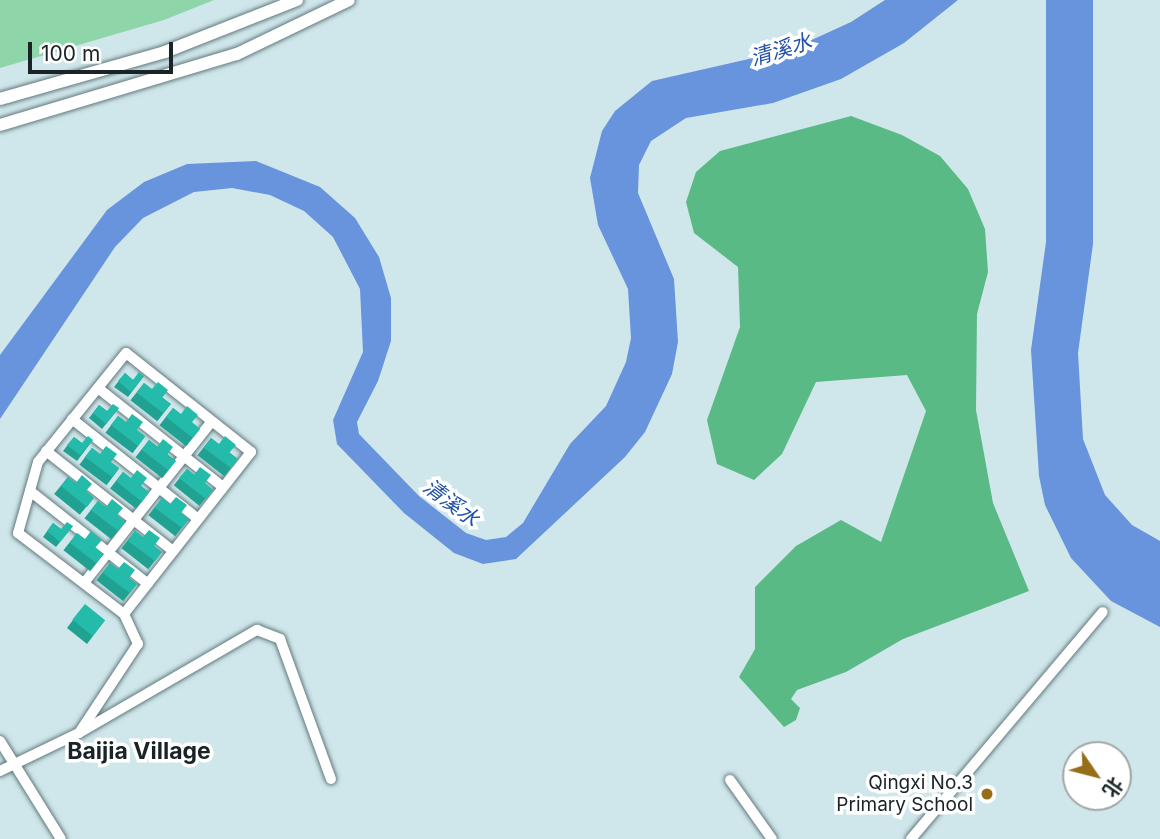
<!DOCTYPE html>
<html>
<head>
<meta charset="utf-8">
<style>
  body { margin:0 }
  #map { position:relative; width:1160px; height:839px; overflow:hidden; background:#cfe7eb; font-family:Inter,"Noto Sans SC",sans-serif }
  div>[style] { position:absolute }
  .green>* { inset:0; background:#8ed5aa }
  .forest>* { inset:0; background:#5aba85 }
  .water>* { inset:0; background:#6893dd }
  .roads { filter:drop-shadow(0 0 2px #63797d) drop-shadow(0 0 2px #63797d) }
  .minor>* { height:10px; margin:-5px; padding:0 5px; transform-origin:5px; border-radius:5px; background:#fff }
  .major>* { height:12px; margin:-6px; padding:0 6px; transform-origin:6px; border-radius:6px; background:#fff }
  .wall>* { inset:0; background:#20a192; transform-origin:0 0 }
  .building>* { inset:0; background:#25bbaa; transform-origin:0 0 }
  .dots>* { width:19px; height:19px; translate:-50% -50%; box-sizing:border-box; border:4px solid #fff; border-radius:50% }
  span { translate:-50% -50%; white-space:nowrap; text-align:center; line-height:1.15; -webkit-text-stroke:7px #fff; paint-order:stroke }
  .poi-label { font-size:19px; color:#1a2325 }
  .right { translate:-100% -50%; text-align:right }
  .water-label { font-size:21px; color:#1f51a8; font-style:italic }
  .quarter-label { font-size:23px; color:#1a2325; font-weight:700 }
  .north { position:absolute; left:1062px; top:741px; width:70px; height:70px; box-sizing:border-box; background:#fff; border:2px solid #a3a7a8; border-radius:50%; rotate:125deg; font-size:19px; font-weight:700; line-height:28px; text-align:center; color:#1a2325 }
  .north::after { content:''; display:block; margin:auto; width:24px; height:32px; background:#966d19; clip-path:polygon(50% 0,100% 100%,50% 72%,0 100%) }
  .scale { position:absolute; left:28px; top:42px; width:145px; height:32px; box-sizing:border-box; border:4px solid #1a2325; border-top:0; padding-left:9px; font-size:21px; line-height:24px; white-space:nowrap; color:#1a2325; -webkit-text-stroke:5px #fff; paint-order:stroke }
</style>
</head>
<body>
<div id="map">
  <div class="green">
    <div style="clip-path:polygon(0 0,214px 0,164px 20px,0 68px)"></div>
  </div>
  <div class="forest">
    <div style="clip-path:polygon(851px 116px,902px 135px,940px 156px,968px 189px,985px 229px,988px 272px,977px 314px,976px 410px,993px 503px,1029px 591px,903px 639px,846px 672px,797px 690px,791px 699px,800px 708px,796px 720px,784px 727px,739px 677px,755px 649px,755px 587px,796px 546px,841px 520px,881px 542px,926px 411px,907px 375px,816px 382px,782px 454px,754px 480px,717px 464px,707px 420px,740px 327px,738px 267px,694px 233px,686px 202px,696px 172px,720px 151px)"></div>
  </div>
  <div class="water">
    <div style="clip-path:polygon(885px 0,958px 0,904px 43px,841px 79px,773px 103px,686px 118px,651px 141px,639px 165px,638px 193px,674px 279px,678px 342px,672px 374px,645px 432px,625px 457px,516px 559px,483px 564px,454px 553px,404px 513px,337px 444px,333px 420px,363px 352px,360px 289px,333px 237px,304px 211px,270px 195px,232px 188px,194px 192px,143px 218px,115px 247px,0 419px,0 355px,107px 210px,144px 182px,187px 164px,256px 161px,320px 187px,355px 218px,379px 257px,391px 298px,391px 341px,378px 381px,357px 422px,359px 434px,419px 496px,466px 533px,486px 540px,506px 537px,523px 523px,570px 444px,606px 406px,626px 362px,631px 338px,628px 289px,598px 225px,590px 178px,602px 131px,615px 111px,652px 81px,792px 49px,851px 22px)"></div>
    <div style="clip-path:polygon(1046px 0,1093px 0,1093px 244px,1078px 353px,1083px 439px,1105px 495px,1132px 525px,1160px 541px,1160px 627px,1111px 601px,1071px 558px,1045px 505px,1039px 476px,1031px 350px,1046px 242px)"></div>
  </div>
  <div class="roads">
    <div class="minor">
      <div style="left:98px;top:388px;width:159px;rotate:38.4deg"></div>
      <div style="left:72px;top:419px;width:161px;rotate:38.4deg"></div>
      <div style="left:46px;top:451px;width:162px;rotate:38.2deg"></div>
      <div style="left:30px;top:491px;width:150px;rotate:38.2deg"></div>
      <div style="left:84px;top:583px;width:206px;rotate:-51.7deg"></div>
      <div style="left:79px;top:733px;width:107px;rotate:-56.5deg"></div>
      <div style="left:138px;top:644px;width:33px;rotate:-115deg"></div>
      <div style="left:124px;top:614px;width:206px;rotate:-51.9deg"></div>
      <div style="left:251px;top:452px;width:159px;rotate:-141.6deg"></div>
      <div style="left:126px;top:353px;width:140px;rotate:128.9deg"></div>
      <div style="left:38px;top:462px;width:74px;rotate:105.7deg"></div>
      <div style="left:18px;top:533px;width:133px;rotate:37.4deg"></div>
      <div style="left:0;top:741px;width:115px;rotate:58.1deg"></div>
      <div style="left:0;top:771px;width:88px;rotate:-25.7deg"></div>
      <div style="left:79px;top:733px;width:206px;rotate:-30.1deg"></div>
      <div style="left:257px;top:630px;width:25px;rotate:21deg"></div>
      <div style="left:280px;top:639px;width:149px;rotate:70deg"></div>
      <div style="left:730px;top:780px;width:72px;rotate:54.6deg"></div>
      <div style="left:911px;top:839px;width:297px;rotate:-49.8deg"></div>
    </div>
    <div class="major">
      <div style="left:0;top:99px;width:172px;rotate:-15.9deg"></div>
      <div style="left:165px;top:52px;width:142px;rotate:-21.5deg"></div>
      <div style="left:0;top:125px;width:247px;rotate:-16.7deg"></div>
      <div style="left:237px;top:54px;width:124px;rotate:-25.7deg"></div>
    </div>
  </div>
  <div class="wall">
    <div style="clip-path:polygon(125px 373px,133px 380px,144px 376px,128px 397px,114px 387px)"></div>
    <div style="left:144px;top:383px;width:34px;height:22px;rotate:38deg"></div>
    <div style="clip-path:polygon(99px 405px,107px 411px,119px 408px,102px 429px,89px 418px)"></div>
    <div style="left:173px;top:408px;width:34px;height:22px;rotate:38deg"></div>
    <div style="left:118px;top:416px;width:34px;height:21px;rotate:37deg"></div>
    <div style="clip-path:polygon(74px 437px,82px 443px,93px 440px,77px 461px,63px 451px)"></div>
    <div style="left:211px;top:438px;width:34px;height:22px;rotate:38deg"></div>
    <div style="left:149px;top:440px;width:34px;height:22px;rotate:38deg"></div>
    <div style="left:92px;top:448px;width:34px;height:21px;rotate:37deg"></div>
    <div style="left:187px;top:469px;width:33px;height:21px;rotate:39deg"></div>
    <div style="left:123px;top:472px;width:33px;height:21px;rotate:38deg"></div>
    <div style="left:68px;top:477px;width:33px;height:22px;rotate:39deg"></div>
    <div style="left:162px;top:498px;width:34px;height:22px;rotate:38deg"></div>
    <div style="left:98px;top:501px;width:34px;height:22px;rotate:38deg"></div>
    <div style="clip-path:polygon(53px 523px,61px 529px,73px 526px,56px 547px,43px 537px)"></div>
    <div style="left:135px;top:531px;width:34px;height:22px;rotate:38deg"></div>
    <div style="left:77px;top:533px;width:34px;height:22px;rotate:38deg"></div>
    <div style="left:110px;top:563px;width:34px;height:22px;rotate:38deg"></div>
    <div style="clip-path:polygon(73px 620px,105px 620px,87px 644px,67px 628px)"></div>
  </div>
  <div class="building">
    <div style="clip-path:polygon(139px 372px,144px 376px,131px 392px,118px 381px,125px 373px,133px 380px)"></div>
    <div style="clip-path:polygon(158px 382px,168px 390px,162px 398px,171px 404px,163px 413px,137px 393px,144px 383px,152px 389px)"></div>
    <div style="clip-path:polygon(113px 404px,119px 408px,106px 424px,93px 413px,99px 405px,107px 411px)"></div>
    <div style="clip-path:polygon(187px 406px,198px 415px,192px 422px,200px 429px,193px 438px,166px 417px,173px 408px,181px 414px)"></div>
    <div style="clip-path:polygon(132px 414px,143px 422px,137px 430px,145px 436px,138px 446px,111px 425px,118px 416px,126px 422px)"></div>
    <div style="clip-path:polygon(88px 436px,93px 440px,80px 455px,67px 445px,74px 437px,82px 443px)"></div>
    <div style="clip-path:polygon(225px 436px,236px 445px,229px 453px,238px 459px,231px 468px,204px 448px,211px 438px,219px 444px)"></div>
    <div style="clip-path:polygon(163px 439px,173px 447px,167px 455px,176px 461px,168px 470px,142px 450px,149px 440px,157px 447px)"></div>
    <div style="clip-path:polygon(106px 446px,117px 454px,111px 462px,119px 468px,112px 477px,85px 457px,92px 448px,100px 454px)"></div>
    <div style="clip-path:polygon(200px 467px,211px 475px,205px 483px,213px 490px,206px 499px,179px 478px,187px 469px,194px 475px)"></div>
    <div style="clip-path:polygon(137px 470px,147px 478px,141px 486px,149px 492px,142px 502px,116px 481px,123px 472px,131px 478px)"></div>
    <div style="clip-path:polygon(82px 475px,92px 484px,86px 491px,94px 498px,87px 507px,61px 486px,68px 477px,76px 483px)"></div>
    <div style="clip-path:polygon(176px 497px,187px 505px,181px 513px,189px 519px,182px 528px,155px 508px,162px 498px,170px 504px)"></div>
    <div style="clip-path:polygon(112px 499px,123px 508px,117px 515px,125px 522px,118px 531px,91px 510px,98px 501px,106px 507px)"></div>
    <div style="clip-path:polygon(67px 522px,73px 526px,60px 542px,47px 531px,53px 523px,61px 529px)"></div>
    <div style="clip-path:polygon(149px 530px,160px 538px,154px 546px,162px 552px,155px 561px,128px 541px,135px 531px,143px 537px)"></div>
    <div style="clip-path:polygon(91px 531px,102px 540px,95px 548px,104px 554px,96px 563px,70px 543px,77px 533px,85px 539px)"></div>
    <div style="clip-path:polygon(124px 562px,135px 570px,129px 578px,137px 584px,130px 593px,103px 573px,110px 563px,118px 569px)"></div>
    <div style="left:85px;top:604px;width:26px;height:20px;rotate:39deg"></div>
  </div>
  <div class="dots">
    <div style="left:987px;top:794px;background:#966d19"></div>
  </div>
  <div class="poi-label">
    <span class="right" style="left:973px;top:794px">Qingxi No.3<br>Primary School</span>
  </div>
  <div class="water-label">
    <span style="left:781px;top:50px;rotate:-17deg">清溪水</span>
    <span style="left:451px;top:503px;rotate:37deg">清溪水</span>
  </div>
  <div class="quarter-label">
    <span style="left:139px;top:751px">Baijia Village</span>
  </div>
  <div class="north">北</div>
  <div class="scale">100 m</div>
</div>
</body>
</html>
